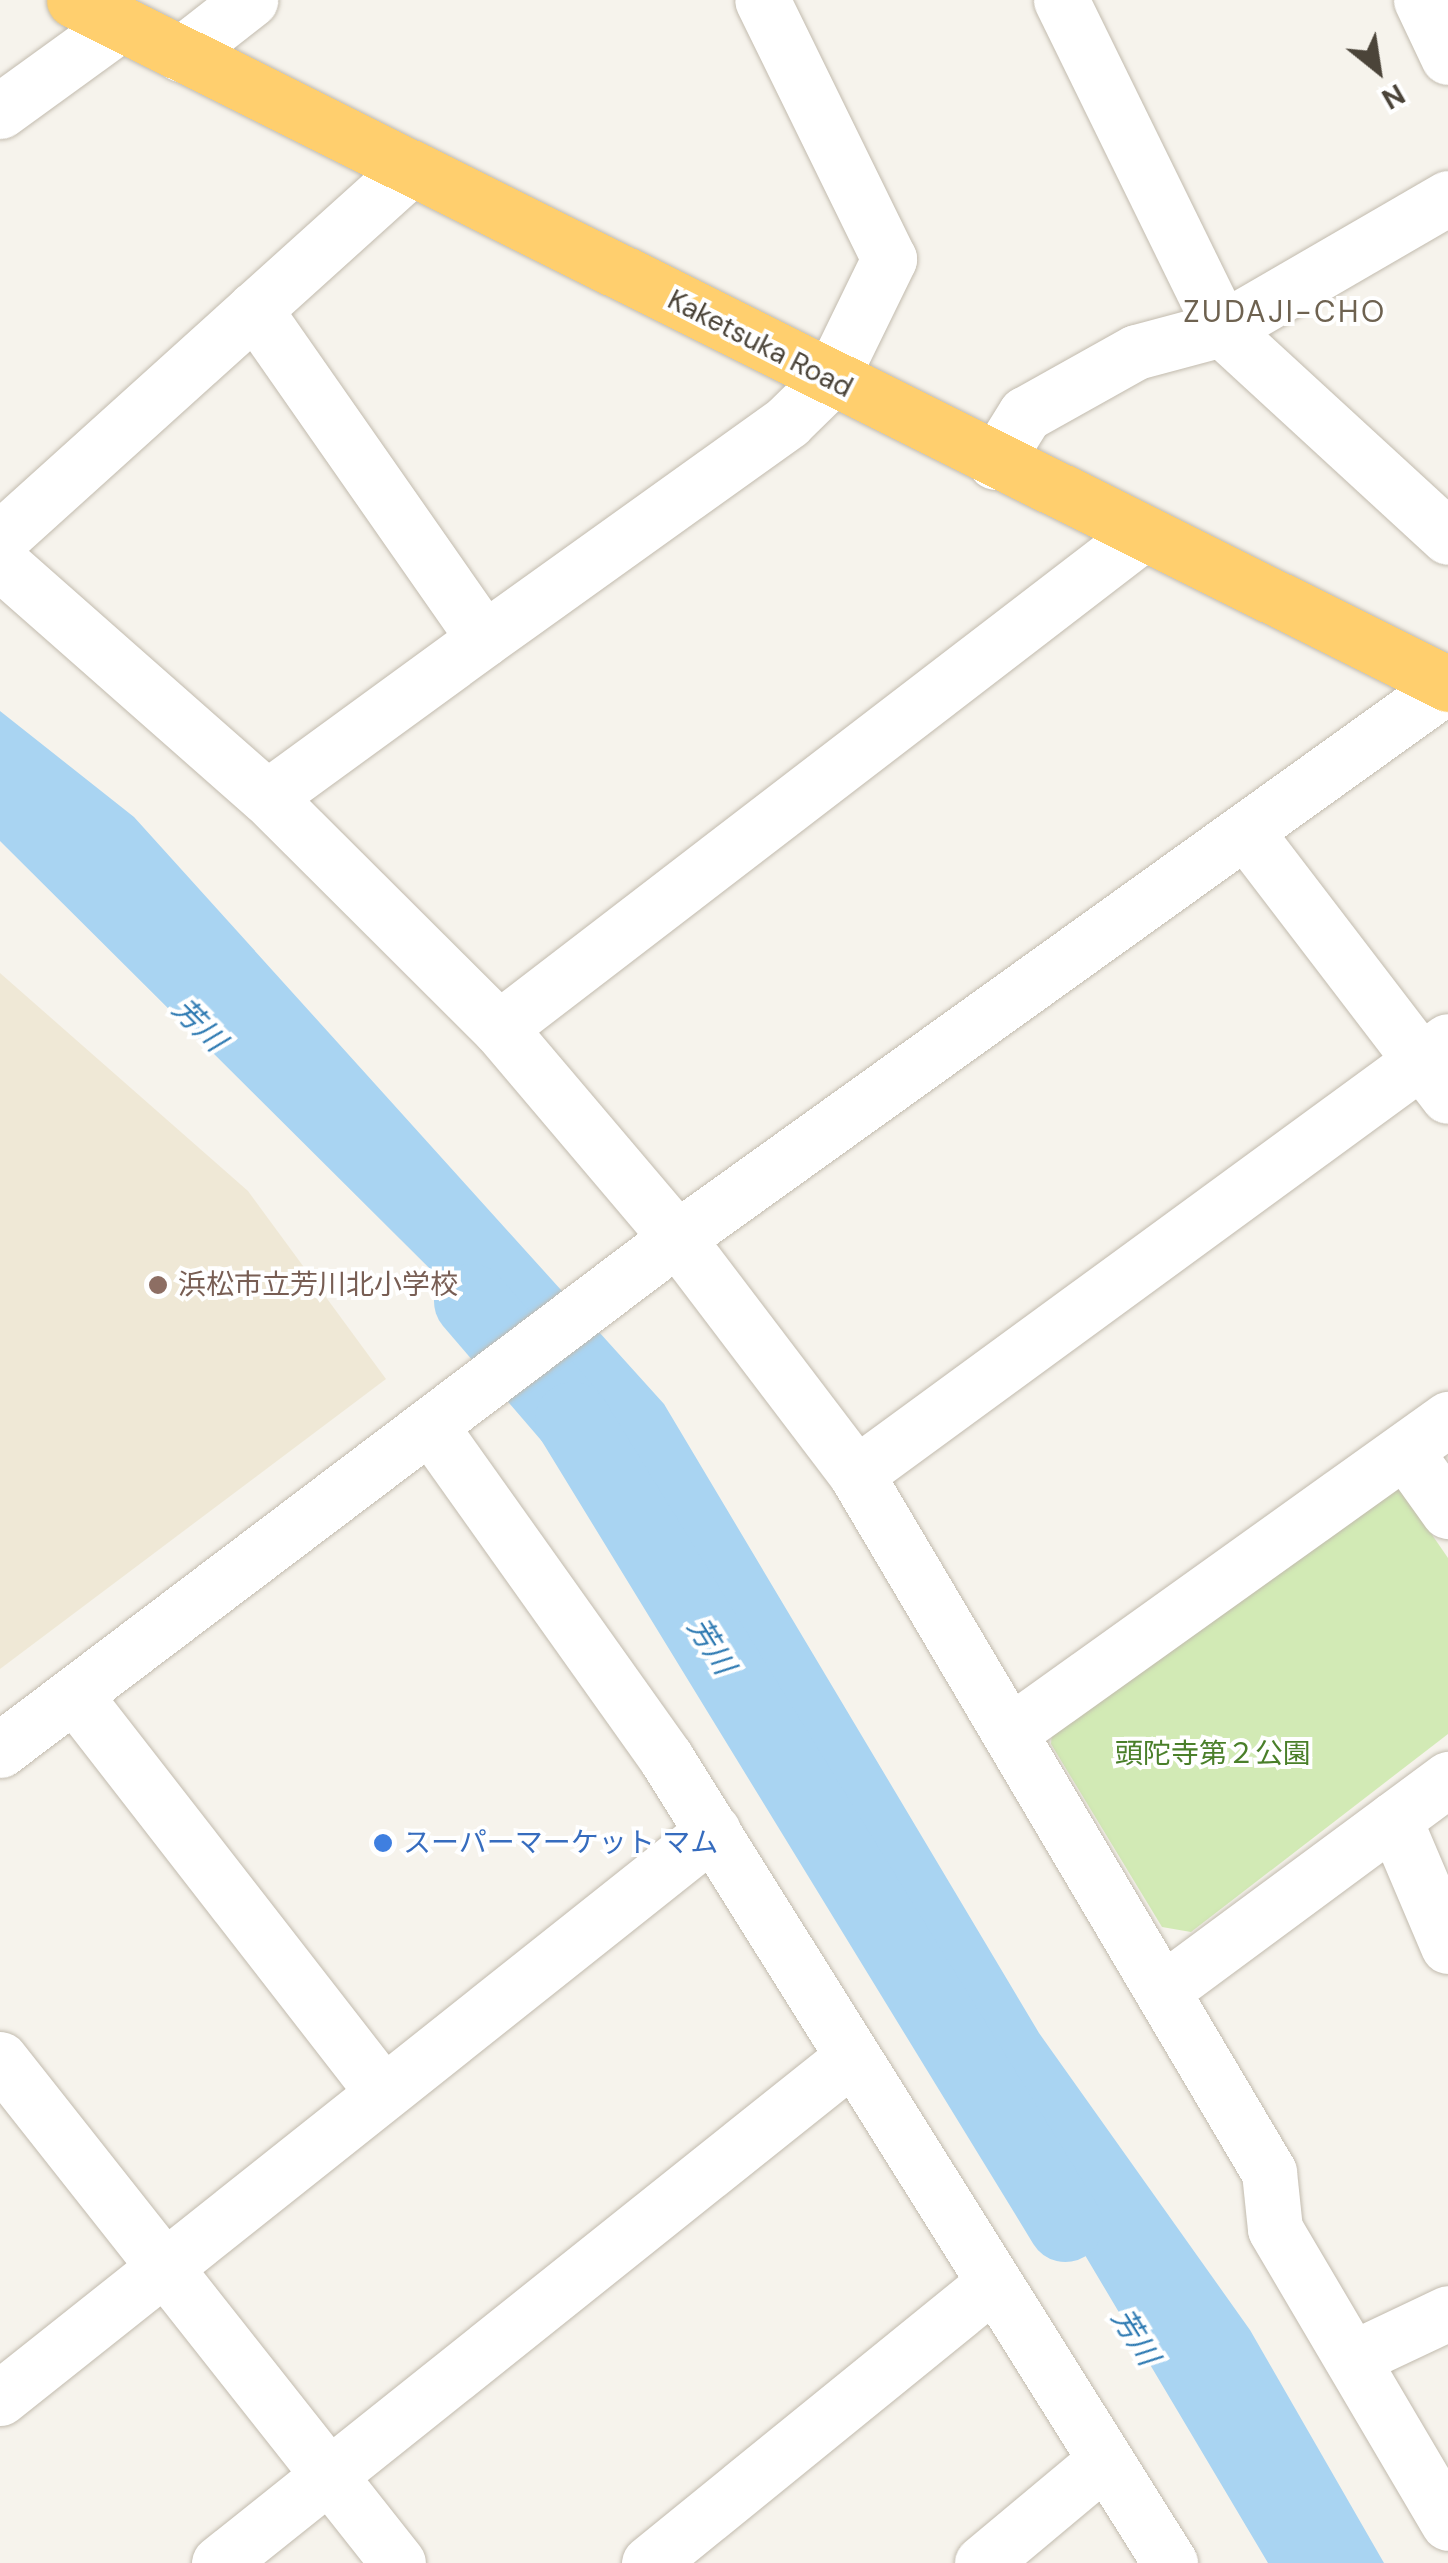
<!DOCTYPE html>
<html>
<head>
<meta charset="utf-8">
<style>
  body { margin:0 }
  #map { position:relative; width:1448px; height:2563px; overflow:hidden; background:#f6f3ec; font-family:"DM Sans","Noto Sans JP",sans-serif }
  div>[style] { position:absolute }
  .education>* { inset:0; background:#efe8d6 }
  .green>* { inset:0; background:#d2eab5 }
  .water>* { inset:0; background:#a9d4f2 }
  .river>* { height:75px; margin:-37.5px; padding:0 37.5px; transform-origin:37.5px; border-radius:37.5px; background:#a9d4f2 }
  .roads { filter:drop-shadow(0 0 2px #c2bbae) drop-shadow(0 0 2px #c2bbae) }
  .minor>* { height:55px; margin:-27.5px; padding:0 27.5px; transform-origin:27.5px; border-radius:27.5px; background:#fff }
  .highway>* { height:55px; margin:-27.5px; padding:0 27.5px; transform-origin:27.5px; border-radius:27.5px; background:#ffcf6e }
  .dots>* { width:28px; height:28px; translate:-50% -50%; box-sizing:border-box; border:5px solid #fff; border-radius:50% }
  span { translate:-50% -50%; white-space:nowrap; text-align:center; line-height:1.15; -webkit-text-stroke:8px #fff; paint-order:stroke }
  .street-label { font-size:28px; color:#4b4439 }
  .education-label { font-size:28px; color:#785e54 }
  .left { translate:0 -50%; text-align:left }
  .park-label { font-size:28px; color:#4a7f2a }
  .shop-label { font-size:28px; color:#366cbe }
  .neighbourhood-label { font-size:30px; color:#6e6250; letter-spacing:2.5px }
  .water-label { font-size:30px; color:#2e7ab2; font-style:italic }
  .north { position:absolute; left:1328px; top:20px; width:100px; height:100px; -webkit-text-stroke:8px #fff; paint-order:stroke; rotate:150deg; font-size:28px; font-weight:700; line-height:40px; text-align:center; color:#4b4439 }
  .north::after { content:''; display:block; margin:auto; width:35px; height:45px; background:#4b4439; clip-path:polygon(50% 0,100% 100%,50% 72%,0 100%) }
</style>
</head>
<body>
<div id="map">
  <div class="education">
    <div style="clip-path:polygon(0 973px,248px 1191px,386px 1379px,0 1669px)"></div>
  </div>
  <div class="green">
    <div style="clip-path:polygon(1391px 1475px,1448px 1558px,1448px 1734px,1191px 1932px,1162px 1927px,1051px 1744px,1054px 1710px)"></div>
  </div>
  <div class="water">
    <div style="clip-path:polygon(0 711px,134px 817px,664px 1404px,1039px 2033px,1250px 2330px,1384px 2563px,1268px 2563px,598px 1436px,0 841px)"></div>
  </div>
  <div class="river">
    <div style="left:471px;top:1301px;width:155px;rotate:49.4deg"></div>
    <div style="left:572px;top:1419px;width:944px;rotate:58.52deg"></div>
  </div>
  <div class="roads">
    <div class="minor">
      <div style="left:1061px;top:0;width:366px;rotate:63.9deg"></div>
      <div style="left:1222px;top:329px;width:307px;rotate:42.6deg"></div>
      <div style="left:1421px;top:0;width:63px;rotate:64.7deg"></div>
      <div style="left:181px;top:54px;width:88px;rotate:-38deg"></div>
      <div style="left:0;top:111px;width:148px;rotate:-35.9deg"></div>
      <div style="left:254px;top:309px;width:402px;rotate:55.1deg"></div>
      <div style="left:484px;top:639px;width:268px;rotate:143.9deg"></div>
      <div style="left:995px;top:462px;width:57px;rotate:-58deg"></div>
      <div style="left:1025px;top:414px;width:127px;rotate:-29.2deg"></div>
      <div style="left:1136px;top:352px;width:89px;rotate:-15deg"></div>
      <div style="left:1222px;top:329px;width:261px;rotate:-30.1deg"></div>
      <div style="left:0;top:539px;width:554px;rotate:-42.07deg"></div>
      <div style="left:0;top:562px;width:356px;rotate:41.4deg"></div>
      <div style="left:267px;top:797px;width:327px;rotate:44.9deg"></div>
      <div style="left:499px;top:1028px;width:275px;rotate:49.7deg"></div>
      <div style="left:677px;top:1238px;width:296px;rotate:52.8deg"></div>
      <div style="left:856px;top:1474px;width:811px;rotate:59.39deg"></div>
      <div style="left:1269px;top:2172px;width:57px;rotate:84deg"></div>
      <div style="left:1275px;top:2229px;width:341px;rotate:59.5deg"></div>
      <div style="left:484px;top:639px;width:374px;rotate:-35.6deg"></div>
      <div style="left:788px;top:421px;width:59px;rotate:-44.3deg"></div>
      <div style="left:830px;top:380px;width:135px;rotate:-64deg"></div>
      <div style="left:889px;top:259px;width:288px;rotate:-116.1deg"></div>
      <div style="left:1249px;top:836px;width:327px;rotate:52.6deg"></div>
      <div style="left:499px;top:1028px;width:809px;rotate:-37.52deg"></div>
      <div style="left:433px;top:1430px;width:402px;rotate:54.6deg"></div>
      <div style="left:666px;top:1758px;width:950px;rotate:57.95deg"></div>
      <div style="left:1405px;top:1451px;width:74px;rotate:54.4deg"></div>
      <div style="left:856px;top:1474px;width:733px;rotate:-36.18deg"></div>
      <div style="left:75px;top:1696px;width:500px;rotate:52.15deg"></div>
      <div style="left:1013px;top:1730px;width:535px;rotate:-35.56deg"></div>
      <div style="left:0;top:1750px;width:849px;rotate:-37.1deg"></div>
      <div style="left:677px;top:1238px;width:949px;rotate:-35.65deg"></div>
      <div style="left:1394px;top:1819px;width:138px;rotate:67deg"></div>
      <div style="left:1163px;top:1990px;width:355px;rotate:-36.5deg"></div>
      <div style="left:0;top:2059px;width:642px;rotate:51.7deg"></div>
      <div style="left:1353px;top:2358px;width:105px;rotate:-25.3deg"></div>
      <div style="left:0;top:2398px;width:911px;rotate:-38.49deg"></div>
      <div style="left:219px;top:2563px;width:808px;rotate:-38.62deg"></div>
      <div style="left:649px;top:2563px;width:438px;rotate:-39.1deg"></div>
      <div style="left:982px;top:2563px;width:160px;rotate:-39.9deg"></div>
    </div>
    <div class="highway">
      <div style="left:74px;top:0;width:1535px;rotate:26.46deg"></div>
    </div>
  </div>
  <div class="dots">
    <div style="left:158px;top:1285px;background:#8d6e63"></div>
    <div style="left:383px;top:1843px;background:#3f7fe0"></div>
  </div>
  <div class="street-label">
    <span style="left:760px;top:344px;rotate:27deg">Kaketsuka Road</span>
  </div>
  <div class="education-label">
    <span class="left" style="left:178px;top:1285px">浜松市立芳川北小学校</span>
  </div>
  <div class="park-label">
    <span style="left:1213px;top:1754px">頭陀寺第２公園</span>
  </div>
  <div class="shop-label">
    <span class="left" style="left:403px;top:1843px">スーパーマーケット マム</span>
  </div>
  <div class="neighbourhood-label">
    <span style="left:1285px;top:312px">ZUDAJI-CHO</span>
  </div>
  <div class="water-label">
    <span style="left:199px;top:1025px;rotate:45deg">芳川</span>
    <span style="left:711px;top:1646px;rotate:58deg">芳川</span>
    <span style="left:1135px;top:2337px;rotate:58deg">芳川</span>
  </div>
  <div class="north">N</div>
</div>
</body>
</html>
